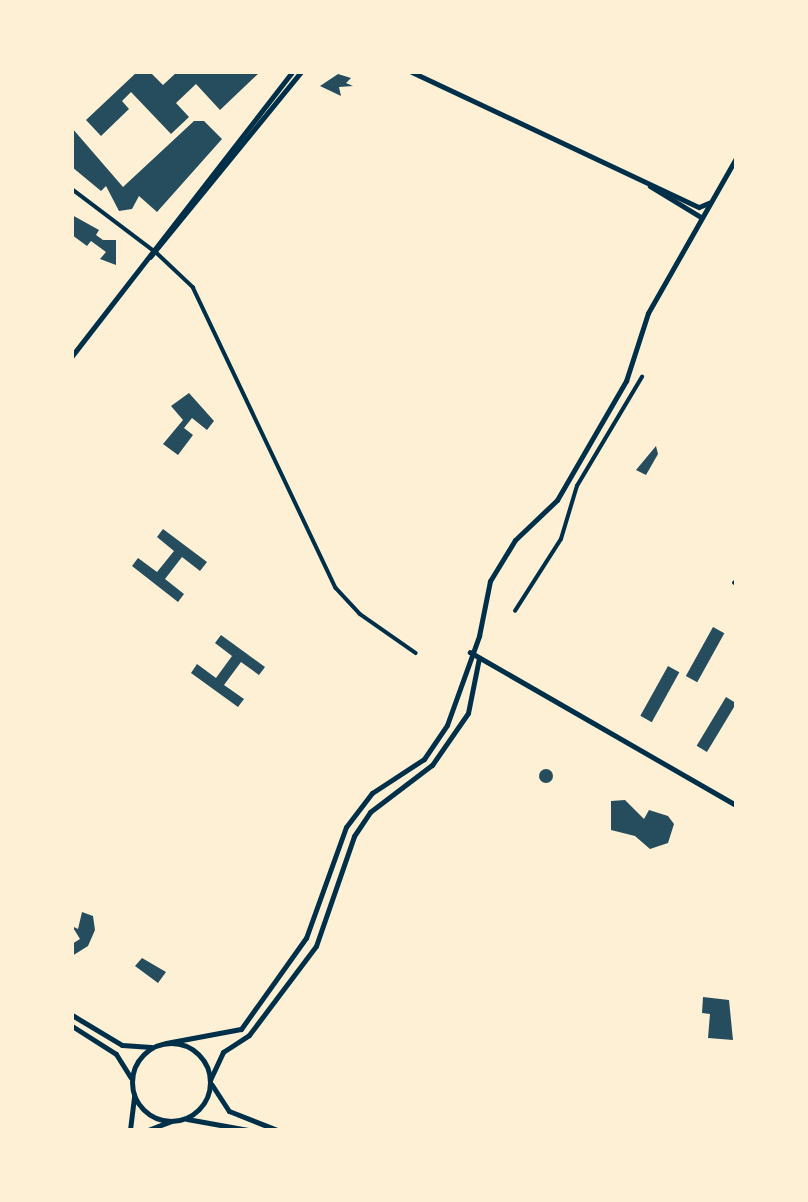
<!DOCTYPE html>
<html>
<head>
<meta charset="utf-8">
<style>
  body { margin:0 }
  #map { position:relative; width:808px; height:1202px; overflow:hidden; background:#fdf0d5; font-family:Overpass,sans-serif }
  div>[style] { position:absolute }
  .building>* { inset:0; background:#264d5e; transform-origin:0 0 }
  .round { border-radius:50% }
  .minor>* { height:3.5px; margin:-1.75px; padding:0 1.75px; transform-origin:1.75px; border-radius:1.75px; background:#003049 }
  .secondary>* { height:4.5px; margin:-2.25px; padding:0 2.25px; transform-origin:2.25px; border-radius:2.25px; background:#003049 }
  .primary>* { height:5px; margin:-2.5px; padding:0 2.5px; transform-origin:2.5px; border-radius:2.5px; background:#003049 }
  .primary>.ring { margin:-2.5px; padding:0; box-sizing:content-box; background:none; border:5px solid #003049; border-radius:50% }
  span { translate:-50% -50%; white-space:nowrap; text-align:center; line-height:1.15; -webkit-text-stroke:6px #fdf0d5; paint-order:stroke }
  .frame { position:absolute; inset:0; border:74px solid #fdf0d5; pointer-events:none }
</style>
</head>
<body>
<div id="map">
  <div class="building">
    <div style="clip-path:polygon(137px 72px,150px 72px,163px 85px,177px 72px,260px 72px,220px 110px,196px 84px,176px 103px,189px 117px,171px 134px,131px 92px,122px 101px,129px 109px,101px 136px,86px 120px)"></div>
    <div style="clip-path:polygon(338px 74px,351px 78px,346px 83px,353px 86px,339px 87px,341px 96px,320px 86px)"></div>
    <div style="clip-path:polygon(194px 121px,204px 121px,222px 139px,157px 212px,139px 196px,132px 209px,119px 211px,106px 186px,101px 191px,72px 167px,72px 128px,123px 187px)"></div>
    <div style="clip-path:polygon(72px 215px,99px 230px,96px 235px,103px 240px,116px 240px,116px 265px,100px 259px,106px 252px,91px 241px,87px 246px,72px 235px)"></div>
    <div style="clip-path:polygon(189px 393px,214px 421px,207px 430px,192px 418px,184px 428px,193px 435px,178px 455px,163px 444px,183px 420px,171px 406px)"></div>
    <div style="clip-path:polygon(656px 446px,658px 454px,646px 475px,636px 470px)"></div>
    <div style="clip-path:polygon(163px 529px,207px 562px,200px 571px,182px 557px,165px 579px,184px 594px,178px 602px,132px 566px,138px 558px,157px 572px,174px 551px,157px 537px)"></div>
    <div style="left:713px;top:627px;width:13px;height:56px;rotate:29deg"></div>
    <div style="clip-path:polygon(221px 635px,265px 667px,259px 675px,241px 662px,224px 685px,244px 699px,238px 707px,191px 673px,197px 664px,216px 678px,232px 656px,215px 643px)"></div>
    <div style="left:668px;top:666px;width:13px;height:57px;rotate:29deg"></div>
    <div style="left:726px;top:697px;width:12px;height:57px;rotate:31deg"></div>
    <div class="round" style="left:539px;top:769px;width:14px;height:14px"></div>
    <div style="clip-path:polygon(625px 800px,644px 819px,649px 810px,668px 816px,674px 824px,668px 843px,650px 849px,635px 836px,611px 830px,611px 801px)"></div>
    <div style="clip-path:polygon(82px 912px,93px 916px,95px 930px,88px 946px,72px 956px,72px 944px,80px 939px,72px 926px,78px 929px)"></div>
    <div style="clip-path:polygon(142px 958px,166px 972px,158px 983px,135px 966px)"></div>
    <div style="clip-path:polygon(703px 997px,729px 1000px,733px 1040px,708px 1038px,710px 1014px,702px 1013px)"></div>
  </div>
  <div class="minor">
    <div style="left:72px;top:189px;width:101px;rotate:37deg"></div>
    <div style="left:157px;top:253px;width:50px;rotate:43.4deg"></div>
    <div style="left:193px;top:287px;width:333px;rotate:64.6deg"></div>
    <div style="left:336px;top:588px;width:35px;rotate:47deg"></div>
    <div style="left:360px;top:614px;width:68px;rotate:34.9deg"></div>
    <div style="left:734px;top:583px;width:3px;rotate:-45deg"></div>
    <div style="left:515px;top:611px;width:85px;rotate:-57.4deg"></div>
    <div style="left:561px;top:539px;width:55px;rotate:-73.2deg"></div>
    <div style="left:577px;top:486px;width:127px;rotate:-59.2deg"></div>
  </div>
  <div class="secondary">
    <div style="left:412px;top:72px;width:317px;rotate:25.2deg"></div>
    <div style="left:699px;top:207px;width:11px;rotate:-22deg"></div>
    <div style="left:650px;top:186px;width:60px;rotate:31.3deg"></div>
    <div style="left:150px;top:257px;width:239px;rotate:-50.8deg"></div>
    <div style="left:72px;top:356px;width:359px;rotate:-52.2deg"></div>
    <div style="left:470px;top:652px;width:307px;rotate:29.9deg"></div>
    <div style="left:130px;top:1130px;width:34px;rotate:-83deg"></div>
    <div style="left:148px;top:1130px;width:25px;rotate:-21deg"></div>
  </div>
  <div class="primary">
    <div style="left:72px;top:1015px;width:58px;rotate:31deg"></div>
    <div style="left:122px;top:1045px;width:29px;rotate:4deg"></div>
    <div style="left:72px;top:1026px;width:52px;rotate:32.5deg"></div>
    <div style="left:116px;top:1054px;width:28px;rotate:58deg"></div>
    <div class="ring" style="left:132px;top:1043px;width:73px;height:73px"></div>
    <div style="left:166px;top:1043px;width:76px;rotate:-10.6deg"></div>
    <div style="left:241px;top:1029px;width:112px;rotate:-54.5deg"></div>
    <div style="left:306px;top:938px;width:118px;rotate:-70.2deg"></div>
    <div style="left:346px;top:827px;width:43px;rotate:-52.6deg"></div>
    <div style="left:372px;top:793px;width:62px;rotate:-33.2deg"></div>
    <div style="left:424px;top:759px;width:41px;rotate:-55.9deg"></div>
    <div style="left:447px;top:725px;width:95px;rotate:-70.2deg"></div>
    <div style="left:479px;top:636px;width:56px;rotate:-78.7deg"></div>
    <div style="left:490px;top:581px;width:48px;rotate:-58.6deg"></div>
    <div style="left:515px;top:540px;width:58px;rotate:-43.6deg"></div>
    <div style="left:557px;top:500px;width:138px;rotate:-59.9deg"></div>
    <div style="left:626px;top:381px;width:71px;rotate:-72.1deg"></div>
    <div style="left:648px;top:313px;width:178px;rotate:-60.4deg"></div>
    <div style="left:210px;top:1080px;width:31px;rotate:-65deg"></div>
    <div style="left:223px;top:1052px;width:31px;rotate:-33deg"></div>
    <div style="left:249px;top:1035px;width:111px;rotate:-53deg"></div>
    <div style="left:316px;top:946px;width:116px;rotate:-70.9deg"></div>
    <div style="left:354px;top:836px;width:29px;rotate:-56deg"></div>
    <div style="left:370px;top:812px;width:78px;rotate:-37.2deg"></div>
    <div style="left:432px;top:765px;width:63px;rotate:-55.3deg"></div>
    <div style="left:468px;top:713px;width:56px;rotate:-78.7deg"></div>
    <div style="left:212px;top:1085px;width:31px;rotate:57deg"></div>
    <div style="left:229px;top:1111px;width:52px;rotate:21.6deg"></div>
    <div style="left:187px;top:1119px;width:62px;rotate:10.2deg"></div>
  </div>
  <div class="frame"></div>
</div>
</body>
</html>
